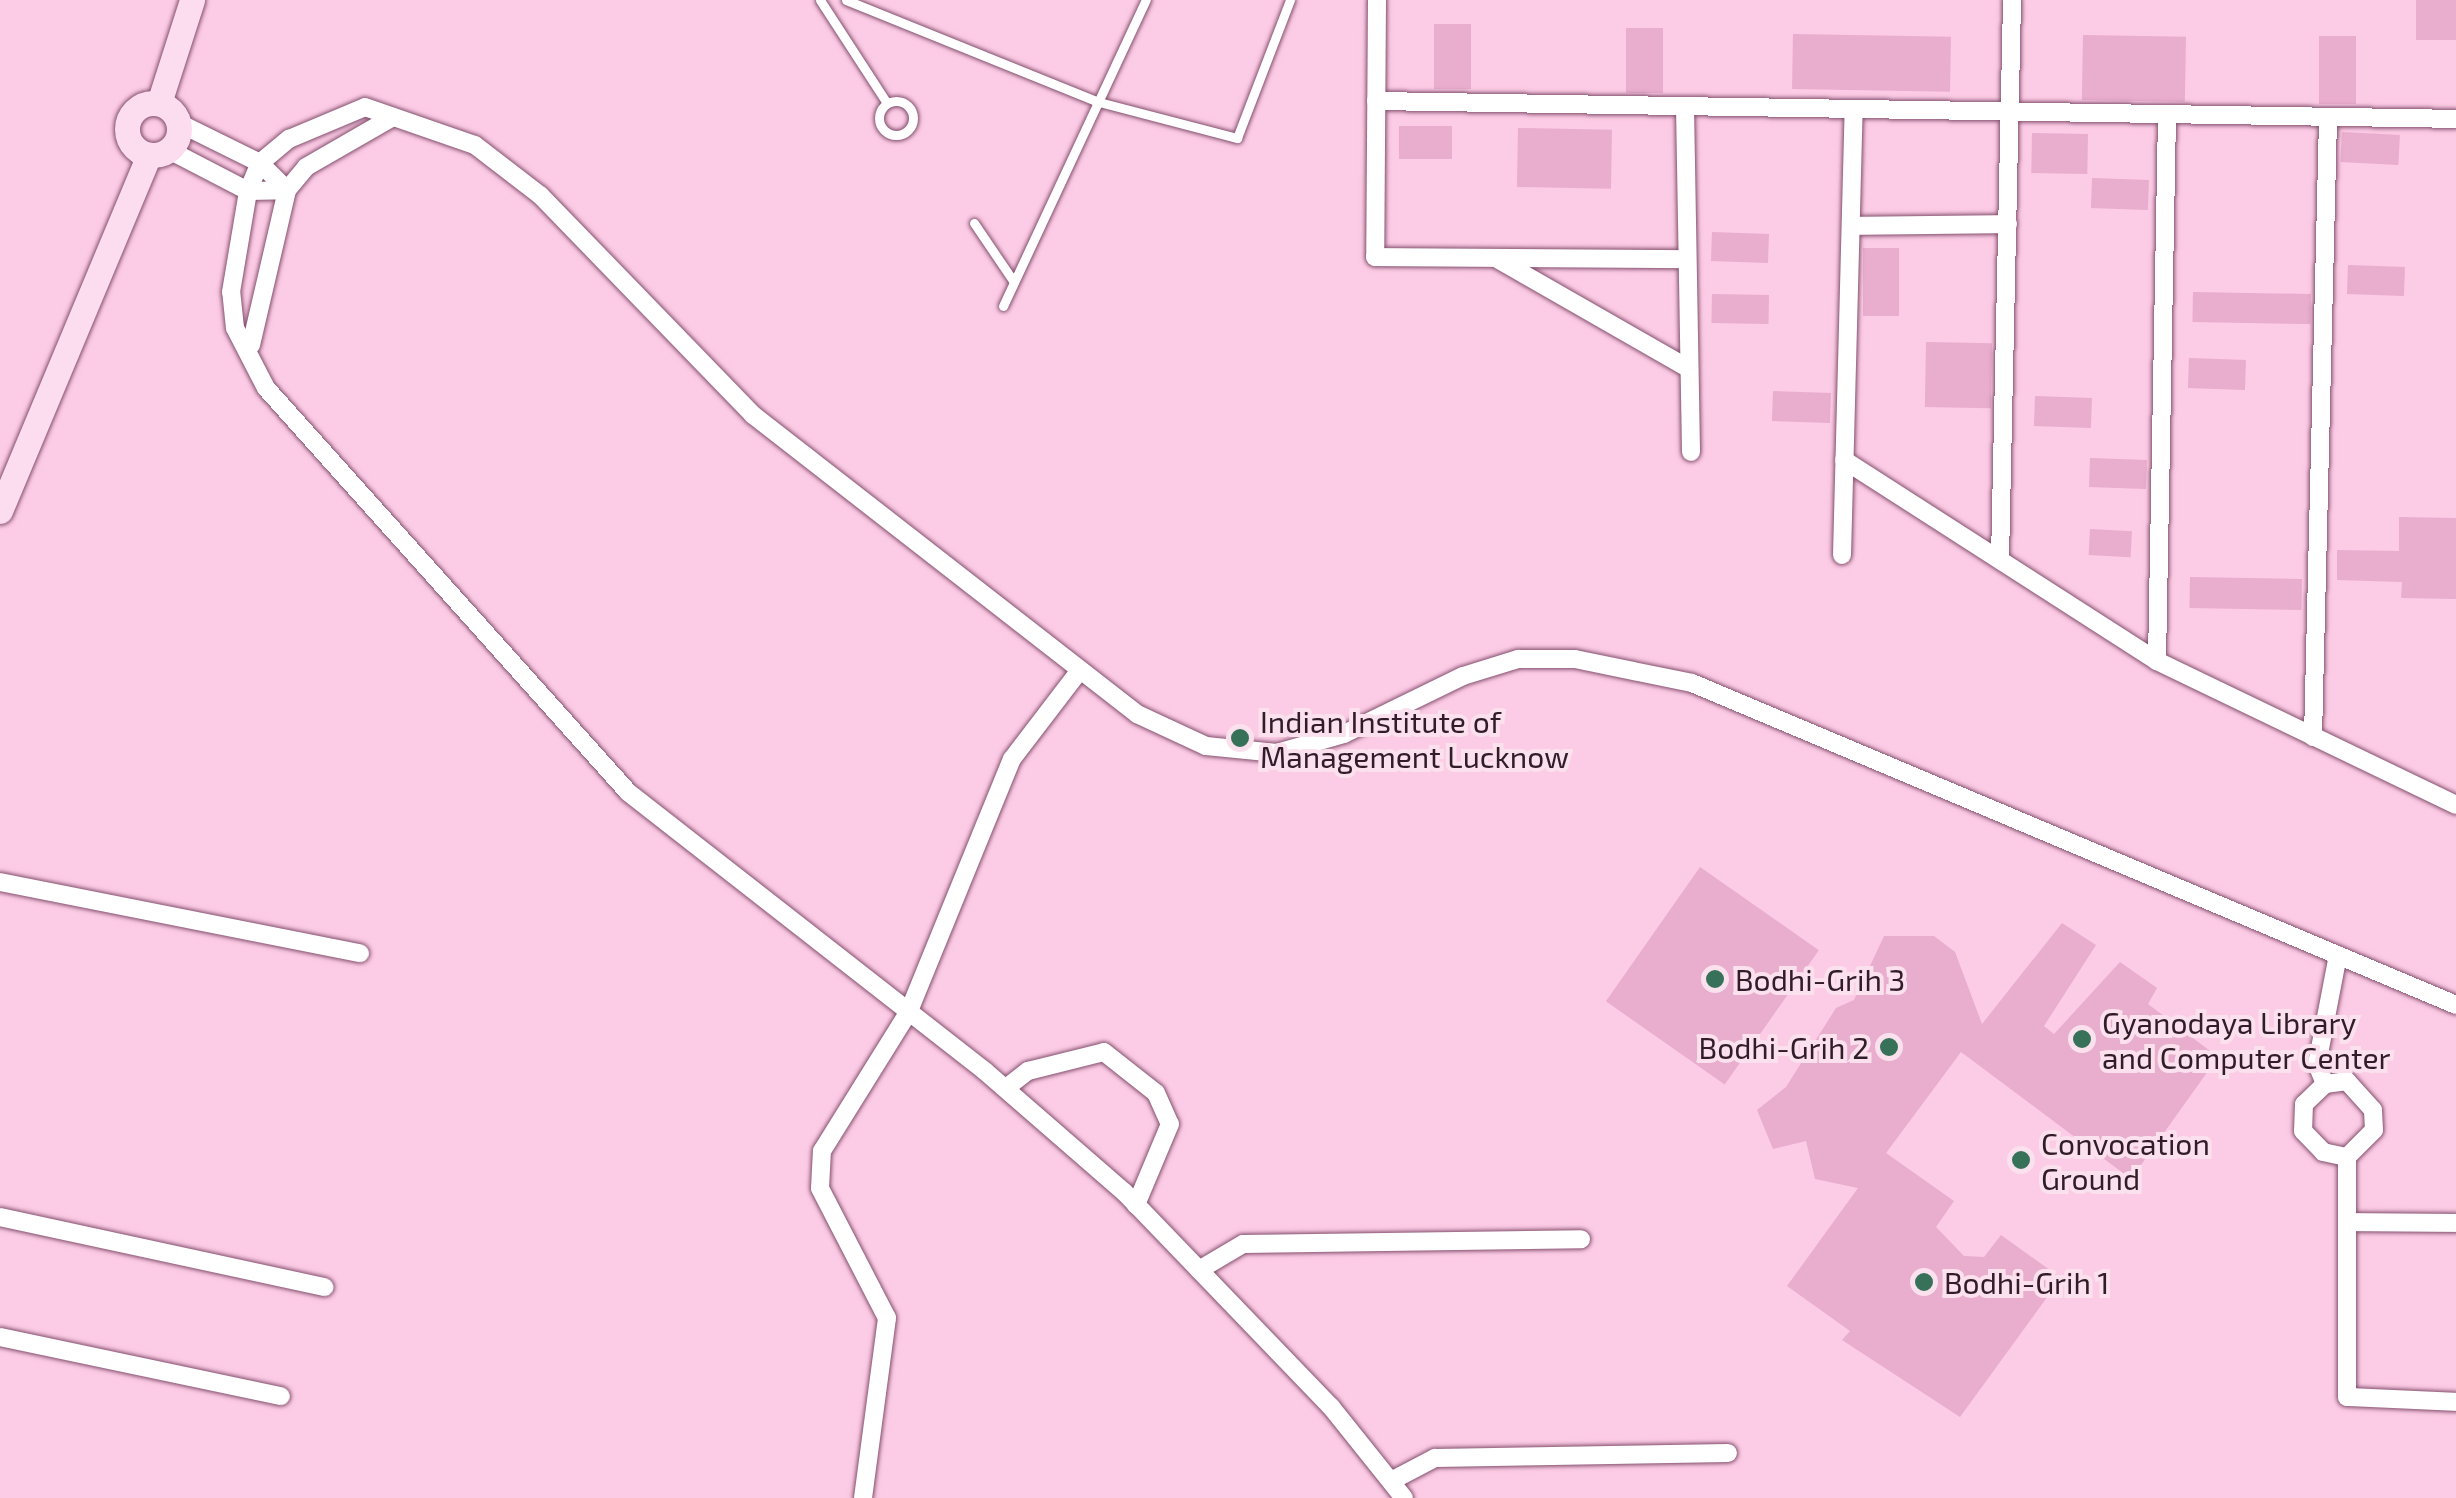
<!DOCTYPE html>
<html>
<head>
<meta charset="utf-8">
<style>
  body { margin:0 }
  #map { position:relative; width:2456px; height:1498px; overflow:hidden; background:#fccbe5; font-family:"Exo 2",sans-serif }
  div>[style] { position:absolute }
  .building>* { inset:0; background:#e9adce; transform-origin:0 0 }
  .roads { filter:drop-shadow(0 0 2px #84506e) drop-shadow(0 0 2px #84506e) }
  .lane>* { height:9px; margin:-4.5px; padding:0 4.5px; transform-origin:4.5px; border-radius:4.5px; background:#fff }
  .lane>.ring { margin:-4.5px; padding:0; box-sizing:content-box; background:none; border:9px solid #fff; border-radius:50% }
  .street>* { height:18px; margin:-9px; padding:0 9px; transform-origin:9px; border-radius:9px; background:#fff }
  .secondary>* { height:25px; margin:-12.5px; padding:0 12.5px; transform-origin:12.5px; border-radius:12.5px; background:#fcddef }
  .secondary>.ring { margin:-12.5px; padding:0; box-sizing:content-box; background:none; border:25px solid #fcddef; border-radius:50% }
  .dots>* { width:28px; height:28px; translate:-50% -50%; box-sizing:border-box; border:5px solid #fae1ed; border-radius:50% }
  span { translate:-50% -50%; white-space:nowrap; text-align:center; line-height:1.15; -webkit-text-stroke:8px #fae1ed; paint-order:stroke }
  .poi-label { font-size:30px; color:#321c29 }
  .left { translate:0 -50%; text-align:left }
  .right { translate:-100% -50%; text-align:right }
</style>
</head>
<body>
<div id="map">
  <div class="building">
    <div style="left:2416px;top:0;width:40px;height:40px"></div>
    <div style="left:1434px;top:24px;width:37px;height:65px"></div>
    <div style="left:1626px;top:28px;width:37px;height:65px"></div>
    <div style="left:1793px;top:34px;width:158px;height:55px;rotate:1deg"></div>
    <div style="left:2083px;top:35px;width:103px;height:65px;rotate:1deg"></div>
    <div style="left:2319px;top:36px;width:37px;height:68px"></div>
    <div style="left:1399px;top:126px;width:53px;height:33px"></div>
    <div style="left:1518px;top:128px;width:94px;height:59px;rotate:1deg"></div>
    <div style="left:2342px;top:132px;width:58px;height:30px;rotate:3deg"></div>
    <div style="left:2032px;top:133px;width:56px;height:40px;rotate:1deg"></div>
    <div style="left:2092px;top:178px;width:57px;height:30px;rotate:2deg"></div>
    <div style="left:1712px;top:232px;width:57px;height:29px;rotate:2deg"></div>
    <div style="left:1863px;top:248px;width:36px;height:68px"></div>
    <div style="left:2348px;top:265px;width:57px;height:29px;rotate:2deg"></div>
    <div style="left:2193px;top:292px;width:118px;height:30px;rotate:1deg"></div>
    <div style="left:1712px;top:294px;width:57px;height:29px;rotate:1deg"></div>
    <div style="left:1926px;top:342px;width:66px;height:65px;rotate:1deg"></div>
    <div style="left:2189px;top:358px;width:57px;height:30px;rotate:2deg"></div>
    <div style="left:1773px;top:391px;width:58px;height:30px;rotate:2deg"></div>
    <div style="left:2035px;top:396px;width:57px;height:30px;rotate:2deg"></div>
    <div style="left:2090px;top:458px;width:57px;height:29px;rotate:2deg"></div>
    <div style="clip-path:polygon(2399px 517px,2456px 518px,2456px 599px,2401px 598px,2402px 582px,2337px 580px,2337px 550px,2399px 551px)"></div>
    <div style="left:2090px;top:529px;width:42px;height:26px;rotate:3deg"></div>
    <div style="left:2190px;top:577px;width:112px;height:31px;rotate:1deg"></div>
    <div style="left:1700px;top:867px;width:145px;height:164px;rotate:35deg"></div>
    <div style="clip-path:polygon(2062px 923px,2096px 945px,2044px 1026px,2054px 1034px,2120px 962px,2157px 988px,2148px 1004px,2218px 1057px,2131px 1179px,1961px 1052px,1886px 1153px,1954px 1201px,1936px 1227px,1964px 1256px,1984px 1257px,2001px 1235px,2061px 1278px,1960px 1417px,1842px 1340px,1850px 1331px,1787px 1286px,1858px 1188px,1815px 1179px,1806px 1141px,1773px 1149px,1757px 1110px,1786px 1087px,1836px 1008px,1854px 1000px,1884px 936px,1934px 936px,1955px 952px,1982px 1024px)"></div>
  </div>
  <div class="roads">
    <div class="lane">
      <div style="left:820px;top:0;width:123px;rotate:57deg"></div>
      <div style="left:846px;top:0;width:273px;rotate:22deg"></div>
      <div style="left:1099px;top:102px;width:143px;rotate:14.6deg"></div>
      <div style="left:1237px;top:138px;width:148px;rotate:-69deg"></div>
      <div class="ring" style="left:879px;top:101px;width:25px;height:25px"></div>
      <div style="left:974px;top:223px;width:71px;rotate:55.9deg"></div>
      <div style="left:1003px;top:306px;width:338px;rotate:-65deg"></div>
    </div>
    <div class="street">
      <div style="left:1377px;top:0;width:257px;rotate:90.4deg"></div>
      <div style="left:1375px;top:257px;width:312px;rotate:0.4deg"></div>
      <div style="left:1376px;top:101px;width:1080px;rotate:0.95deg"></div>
      <div style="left:1685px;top:107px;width:345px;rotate:89deg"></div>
      <div style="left:179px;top:123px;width:90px;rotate:26.3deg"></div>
      <div style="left:260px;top:163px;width:38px;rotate:45deg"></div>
      <div style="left:169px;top:150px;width:89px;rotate:27.4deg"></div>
      <div style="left:248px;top:191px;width:39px;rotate:-1deg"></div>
      <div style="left:1851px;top:226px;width:157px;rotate:-0.7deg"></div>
      <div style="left:1499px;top:260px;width:219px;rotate:29.8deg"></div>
      <div style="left:251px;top:345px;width:159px;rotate:-76.9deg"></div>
      <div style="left:287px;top:190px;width:30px;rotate:-50deg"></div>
      <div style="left:306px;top:167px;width:100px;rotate:-29.9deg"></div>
      <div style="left:1844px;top:460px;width:372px;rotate:32.7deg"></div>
      <div style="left:2157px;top:661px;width:332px;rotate:25.7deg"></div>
      <div style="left:1842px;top:555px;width:446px;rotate:-88.5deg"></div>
      <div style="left:2000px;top:560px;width:560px;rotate:-88.77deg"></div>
      <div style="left:2157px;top:661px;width:546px;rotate:-88.95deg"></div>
      <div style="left:2313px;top:737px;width:620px;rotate:-88.61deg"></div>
      <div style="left:0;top:882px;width:367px;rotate:11.2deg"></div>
      <div style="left:2325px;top:1084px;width:22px;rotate:-112deg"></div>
      <div style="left:2317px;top:1064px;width:111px;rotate:-79.1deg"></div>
      <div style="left:1006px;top:1088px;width:28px;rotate:-38deg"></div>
      <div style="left:1028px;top:1071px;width:78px;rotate:-14deg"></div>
      <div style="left:1104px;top:1052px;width:66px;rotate:38.3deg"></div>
      <div style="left:1156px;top:1093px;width:34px;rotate:66deg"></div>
      <div style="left:1170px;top:1124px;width:88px;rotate:112.8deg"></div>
      <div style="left:0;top:1217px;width:332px;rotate:12.2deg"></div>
      <div style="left:2347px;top:1222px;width:65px;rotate:-90deg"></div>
      <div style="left:2347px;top:1157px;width:38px;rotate:-45deg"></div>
      <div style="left:2374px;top:1130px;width:20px;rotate:-93deg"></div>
      <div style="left:2373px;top:1110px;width:39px;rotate:-132deg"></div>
      <div style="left:2347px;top:1081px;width:22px;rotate:172deg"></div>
      <div style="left:2325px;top:1084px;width:29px;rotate:136deg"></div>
      <div style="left:2304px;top:1104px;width:27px;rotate:92deg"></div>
      <div style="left:2303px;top:1131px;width:29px;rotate:46deg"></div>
      <div style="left:2323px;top:1152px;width:25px;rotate:12deg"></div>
      <div style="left:2456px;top:1223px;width:109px;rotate:-179.5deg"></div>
      <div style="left:2347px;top:1222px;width:175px;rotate:90deg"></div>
      <div style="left:2347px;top:1397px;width:109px;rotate:2.6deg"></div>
      <div style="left:1199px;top:1270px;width:51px;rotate:-30.6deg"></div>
      <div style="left:1243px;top:1244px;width:338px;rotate:-0.8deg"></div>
      <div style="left:0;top:1337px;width:287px;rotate:11.9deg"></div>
      <div style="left:1391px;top:1481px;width:50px;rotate:-27.6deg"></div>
      <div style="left:1435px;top:1458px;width:293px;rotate:-1deg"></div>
      <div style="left:863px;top:1498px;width:182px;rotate:-82.4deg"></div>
      <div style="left:887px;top:1318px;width:146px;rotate:-117.3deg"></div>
      <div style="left:820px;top:1188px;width:37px;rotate:-87deg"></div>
      <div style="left:822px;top:1151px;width:165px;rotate:-58.1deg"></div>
      <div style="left:909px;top:1011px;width:272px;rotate:-67.8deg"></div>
      <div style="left:1012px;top:759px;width:112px;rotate:-52.6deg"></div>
      <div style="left:1404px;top:1498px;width:117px;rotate:-128.7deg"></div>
      <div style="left:1331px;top:1407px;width:298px;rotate:-133.9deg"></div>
      <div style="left:1124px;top:1192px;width:184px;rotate:-139deg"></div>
      <div style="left:985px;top:1071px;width:453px;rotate:-142deg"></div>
      <div style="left:628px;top:792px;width:542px;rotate:-131.86deg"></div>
      <div style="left:266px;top:388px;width:68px;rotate:-117.3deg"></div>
      <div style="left:235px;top:328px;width:36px;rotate:-96deg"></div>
      <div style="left:231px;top:292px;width:102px;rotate:-80.4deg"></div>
      <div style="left:248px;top:191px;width:30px;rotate:-67deg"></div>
      <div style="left:260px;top:163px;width:38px;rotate:-40deg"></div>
      <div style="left:289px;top:139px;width:82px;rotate:-22.8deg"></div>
      <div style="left:365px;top:107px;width:116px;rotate:19.1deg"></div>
      <div style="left:475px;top:145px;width:82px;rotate:37.6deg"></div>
      <div style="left:540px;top:195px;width:306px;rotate:45.9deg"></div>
      <div style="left:753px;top:415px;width:487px;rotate:37.9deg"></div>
      <div style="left:1137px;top:714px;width:76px;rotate:24.9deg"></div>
      <div style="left:1206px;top:746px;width:71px;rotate:5.6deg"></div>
      <div style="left:1277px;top:753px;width:70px;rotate:-15.8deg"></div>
      <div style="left:1344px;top:734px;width:132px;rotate:-26deg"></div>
      <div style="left:1463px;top:676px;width:58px;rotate:-17.2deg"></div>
      <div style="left:1518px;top:659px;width:57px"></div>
      <div style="left:1575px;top:659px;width:119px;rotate:11.6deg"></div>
      <div style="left:1692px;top:683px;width:829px;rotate:22.85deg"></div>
    </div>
    <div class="secondary">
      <div style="left:159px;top:103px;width:108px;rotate:-72.2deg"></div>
      <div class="ring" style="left:127px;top:103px;width:27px;height:27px"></div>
      <div style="left:0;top:511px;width:386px;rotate:-67.3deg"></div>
    </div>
  </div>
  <div class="dots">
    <div style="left:1240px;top:738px;background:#38715a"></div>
    <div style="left:1715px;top:979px;background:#38715a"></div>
    <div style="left:2082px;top:1039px;background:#38715a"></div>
    <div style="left:1889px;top:1047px;background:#38715a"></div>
    <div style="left:2021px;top:1160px;background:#38715a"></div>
    <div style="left:1924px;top:1282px;background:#38715a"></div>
  </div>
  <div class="poi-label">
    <span class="left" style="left:1260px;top:738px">Indian Institute of<br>Management Lucknow</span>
    <span class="left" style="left:1735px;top:979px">Bodhi-Grih 3</span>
    <span class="left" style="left:2102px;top:1039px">Gyanodaya Library<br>and Computer Center</span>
    <span class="right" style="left:1869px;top:1047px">Bodhi-Grih 2</span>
    <span class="left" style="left:2041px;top:1160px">Convocation<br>Ground</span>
    <span class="left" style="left:1944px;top:1282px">Bodhi-Grih 1</span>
  </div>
</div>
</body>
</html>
